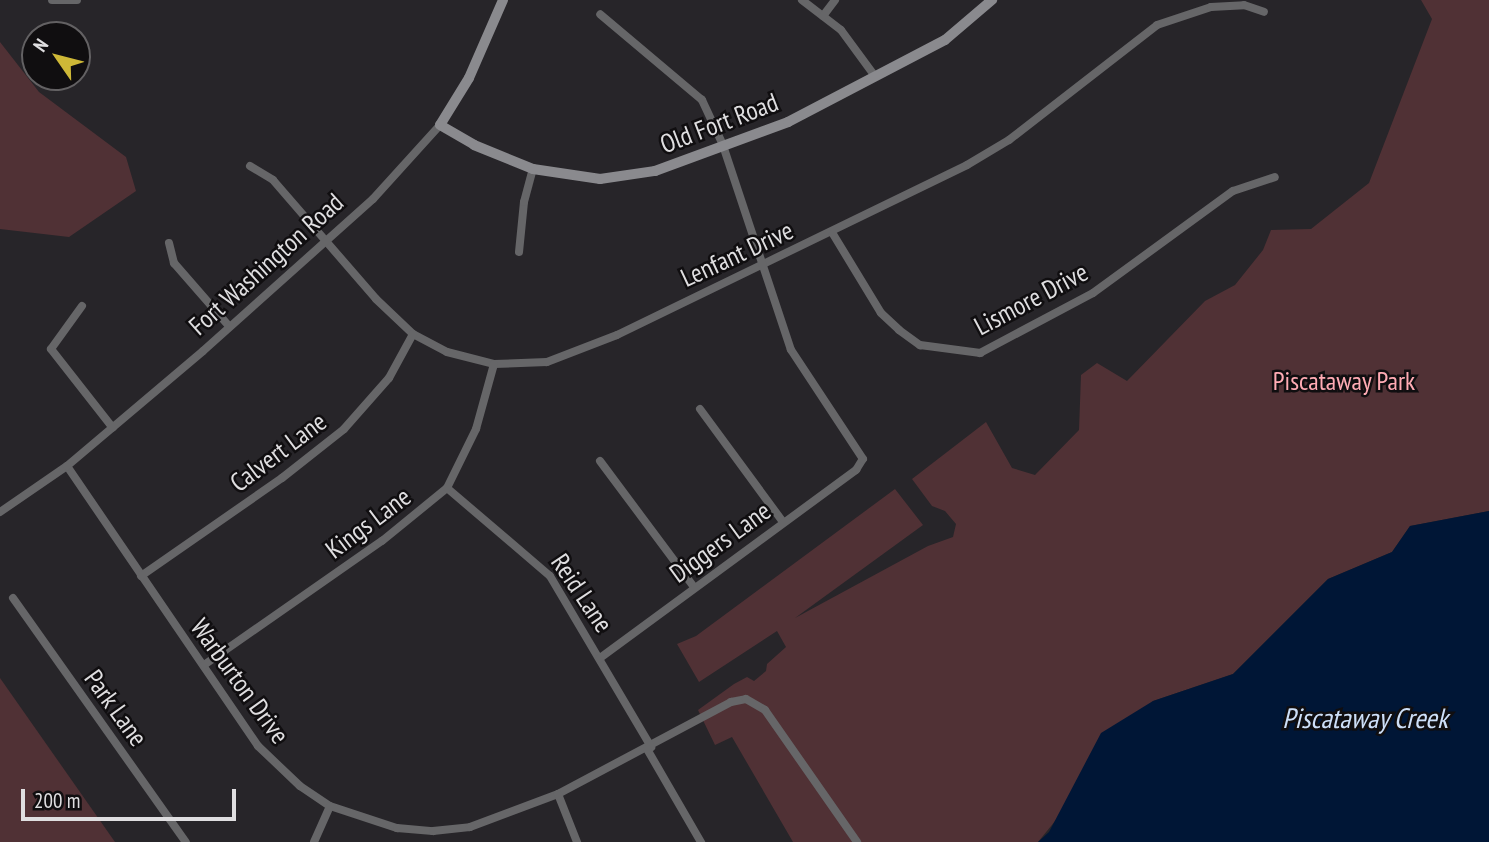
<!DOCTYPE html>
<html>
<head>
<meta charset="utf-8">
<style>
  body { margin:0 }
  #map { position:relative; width:1489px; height:842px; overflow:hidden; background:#272529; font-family:"PT Sans Narrow",sans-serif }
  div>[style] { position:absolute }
  .green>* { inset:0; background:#503135 }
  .water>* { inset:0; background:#001636 }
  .street>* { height:8px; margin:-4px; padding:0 4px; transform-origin:4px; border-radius:4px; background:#666668 }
  .secondary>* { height:10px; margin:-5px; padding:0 5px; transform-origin:5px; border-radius:5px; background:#8a8a8e }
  span { translate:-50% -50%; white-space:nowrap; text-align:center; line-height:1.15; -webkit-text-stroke:5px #100e10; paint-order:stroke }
  .street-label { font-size:26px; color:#dfdee0 }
  .park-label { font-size:26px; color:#ffabb4 }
  .water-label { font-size:28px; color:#cddff8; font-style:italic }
  .north { position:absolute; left:21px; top:21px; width:70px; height:70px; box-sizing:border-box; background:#100e10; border:2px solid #636163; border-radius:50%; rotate:305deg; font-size:19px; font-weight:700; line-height:28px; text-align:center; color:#dfdee0 }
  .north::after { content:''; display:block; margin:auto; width:24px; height:32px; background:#ceb837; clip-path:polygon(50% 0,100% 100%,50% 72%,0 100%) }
  .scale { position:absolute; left:21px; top:789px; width:215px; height:32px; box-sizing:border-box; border:4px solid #dfdee0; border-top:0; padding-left:9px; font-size:21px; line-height:24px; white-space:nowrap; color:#dfdee0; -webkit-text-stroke:5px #100e10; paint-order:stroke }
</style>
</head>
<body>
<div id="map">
  <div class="green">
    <div style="clip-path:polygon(1421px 0,1489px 0,1489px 511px,1410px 526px,1392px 552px,1328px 579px,1233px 674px,1153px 701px,1038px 842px,793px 842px,732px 737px,715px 745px,698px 710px,734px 684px,747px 677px,754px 681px,766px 671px,767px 664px,786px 647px,777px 631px,699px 682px,677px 644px,696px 636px,895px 489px,923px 525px,795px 618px,928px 546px,953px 537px,956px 524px,945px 511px,932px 506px,912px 479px,986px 422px,1012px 468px,1035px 475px,1079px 430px,1081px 375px,1097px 363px,1127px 381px,1205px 301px,1235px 285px,1263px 250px,1271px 230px,1311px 229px,1369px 183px,1432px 19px)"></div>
    <div style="clip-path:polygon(0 42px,39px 92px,126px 157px,136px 191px,69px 237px,0 229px)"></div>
    <div style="clip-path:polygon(0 678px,115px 842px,0 842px)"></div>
  </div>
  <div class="water">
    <div style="clip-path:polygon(1489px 511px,1489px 842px,1038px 842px,1049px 832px,1101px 733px,1153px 701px,1233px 674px,1328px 579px,1392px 552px,1410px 526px)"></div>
  </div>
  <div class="street">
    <div style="left:52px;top:0;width:25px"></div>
    <div style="left:802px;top:0;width:49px;rotate:37.6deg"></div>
    <div style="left:841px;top:30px;width:56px;rotate:53.7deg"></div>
    <div style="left:823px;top:16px;width:20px;rotate:-53deg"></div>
    <div style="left:250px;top:166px;width:27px;rotate:31deg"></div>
    <div style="left:273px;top:180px;width:157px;rotate:49.1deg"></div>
    <div style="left:376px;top:299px;width:51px;rotate:43.4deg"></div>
    <div style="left:413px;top:334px;width:38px;rotate:28deg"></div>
    <div style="left:447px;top:352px;width:49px;rotate:14.3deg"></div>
    <div style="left:494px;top:364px;width:53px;rotate:-2.2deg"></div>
    <div style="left:547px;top:362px;width:75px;rotate:-21.1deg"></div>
    <div style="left:617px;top:335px;width:389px;rotate:-25.9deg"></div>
    <div style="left:967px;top:165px;width:49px;rotate:-30.8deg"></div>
    <div style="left:1009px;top:140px;width:187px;rotate:-37.8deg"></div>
    <div style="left:1157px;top:25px;width:57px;rotate:-18.4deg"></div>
    <div style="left:1211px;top:7px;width:33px;rotate:-3deg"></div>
    <div style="left:1244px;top:5px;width:21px;rotate:19deg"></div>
    <div style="left:833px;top:234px;width:92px;rotate:58.7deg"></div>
    <div style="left:881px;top:313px;width:25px;rotate:43deg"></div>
    <div style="left:899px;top:330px;width:26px;rotate:36deg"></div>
    <div style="left:920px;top:345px;width:61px;rotate:7.6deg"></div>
    <div style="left:980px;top:353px;width:128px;rotate:-28deg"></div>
    <div style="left:1093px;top:293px;width:173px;rotate:-36.1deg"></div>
    <div style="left:1233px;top:191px;width:44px;rotate:-18.4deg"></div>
    <div style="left:169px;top:243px;width:21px;rotate:76deg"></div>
    <div style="left:174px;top:263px;width:84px;rotate:48.9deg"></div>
    <div style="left:519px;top:252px;width:50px;rotate:-84.3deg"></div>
    <div style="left:524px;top:202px;width:34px;rotate:-75deg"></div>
    <div style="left:82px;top:306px;width:53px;rotate:125.8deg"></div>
    <div style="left:51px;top:349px;width:100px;rotate:51.9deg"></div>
    <div style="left:700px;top:409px;width:140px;rotate:53.7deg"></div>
    <div style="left:600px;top:461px;width:157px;rotate:53.3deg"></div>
    <div style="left:67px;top:466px;width:339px;rotate:55.7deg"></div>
    <div style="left:258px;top:746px;width:58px;rotate:43.6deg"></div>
    <div style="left:300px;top:786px;width:36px;rotate:34deg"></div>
    <div style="left:330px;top:806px;width:71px;rotate:18.2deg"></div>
    <div style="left:397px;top:828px;width:36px;rotate:5deg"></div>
    <div style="left:433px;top:831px;width:37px;rotate:-6deg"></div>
    <div style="left:470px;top:827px;width:94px;rotate:-20.6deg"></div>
    <div style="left:558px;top:794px;width:196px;rotate:-28deg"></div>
    <div style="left:731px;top:702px;width:15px;rotate:-11deg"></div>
    <div style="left:746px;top:699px;width:22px;rotate:30deg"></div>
    <div style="left:765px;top:710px;width:161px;rotate:55.1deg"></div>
    <div style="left:447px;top:488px;width:135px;rotate:40.5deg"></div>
    <div style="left:550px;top:576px;width:199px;rotate:59.4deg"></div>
    <div style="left:0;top:512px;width:81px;rotate:-34.5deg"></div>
    <div style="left:67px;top:466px;width:178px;rotate:-40.2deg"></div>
    <div style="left:203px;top:351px;width:228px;rotate:-41.8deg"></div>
    <div style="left:373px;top:199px;width:100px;rotate:-47.8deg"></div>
    <div style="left:141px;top:576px;width:172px;rotate:-34.8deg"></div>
    <div style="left:282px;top:478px;width:79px;rotate:-38.3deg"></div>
    <div style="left:344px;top:429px;width:68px;rotate:-48.6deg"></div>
    <div style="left:389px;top:378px;width:50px;rotate:-61.4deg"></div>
    <div style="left:13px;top:598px;width:299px;rotate:54.7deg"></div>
    <div style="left:600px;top:658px;width:318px;rotate:-36.3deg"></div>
    <div style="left:856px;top:470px;width:13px;rotate:-58deg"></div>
    <div style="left:863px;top:459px;width:131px;rotate:-123.4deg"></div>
    <div style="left:791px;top:350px;width:216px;rotate:-108.4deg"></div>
    <div style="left:723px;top:145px;width:50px;rotate:-115deg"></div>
    <div style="left:702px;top:100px;width:133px;rotate:-139.9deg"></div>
    <div style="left:204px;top:665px;width:217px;rotate:-34.9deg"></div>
    <div style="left:382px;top:541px;width:84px;rotate:-39.2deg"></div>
    <div style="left:447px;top:488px;width:66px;rotate:-63.8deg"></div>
    <div style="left:476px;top:429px;width:67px;rotate:-74.5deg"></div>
    <div style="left:647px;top:749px;width:108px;rotate:59.9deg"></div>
    <div style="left:558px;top:794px;width:52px;rotate:68.4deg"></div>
    <div style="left:314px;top:842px;width:39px;rotate:-66deg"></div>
  </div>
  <div class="secondary">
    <div style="left:503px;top:0;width:85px;rotate:113.6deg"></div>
    <div style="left:469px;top:78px;width:55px;rotate:121.7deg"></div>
    <div style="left:440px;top:125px;width:39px;rotate:30deg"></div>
    <div style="left:474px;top:145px;width:64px;rotate:22.1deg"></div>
    <div style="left:533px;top:169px;width:68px;rotate:8.5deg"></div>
    <div style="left:600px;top:179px;width:56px;rotate:-8.3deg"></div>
    <div style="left:655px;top:171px;width:142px;rotate:-20.2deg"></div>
    <div style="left:788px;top:122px;width:177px;rotate:-27.6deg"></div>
    <div style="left:945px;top:40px;width:62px;rotate:-40.4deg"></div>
  </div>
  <div class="street-label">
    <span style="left:719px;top:123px;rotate:-21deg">Old Fort Road</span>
    <span style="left:737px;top:254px;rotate:-25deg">Lenfant Drive</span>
    <span style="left:266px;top:264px;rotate:-42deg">Fort Washington Road</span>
    <span style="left:1031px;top:299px;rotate:-28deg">Lismore Drive</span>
    <span style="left:278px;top:452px;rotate:-37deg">Calvert Lane</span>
    <span style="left:368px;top:523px;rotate:-37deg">Kings Lane</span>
    <span style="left:720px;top:542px;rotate:-36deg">Diggers Lane</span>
    <span style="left:582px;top:593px;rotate:56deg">Reid Lane</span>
    <span style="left:240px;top:681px;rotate:54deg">Warburton Drive</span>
    <span style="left:116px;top:708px;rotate:54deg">Park Lane</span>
  </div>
  <div class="park-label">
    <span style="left:1344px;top:381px">Piscataway Park</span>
  </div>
  <div class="water-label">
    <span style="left:1365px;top:718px">Piscataway Creek</span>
  </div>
  <div class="north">N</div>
  <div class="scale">200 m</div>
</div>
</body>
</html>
